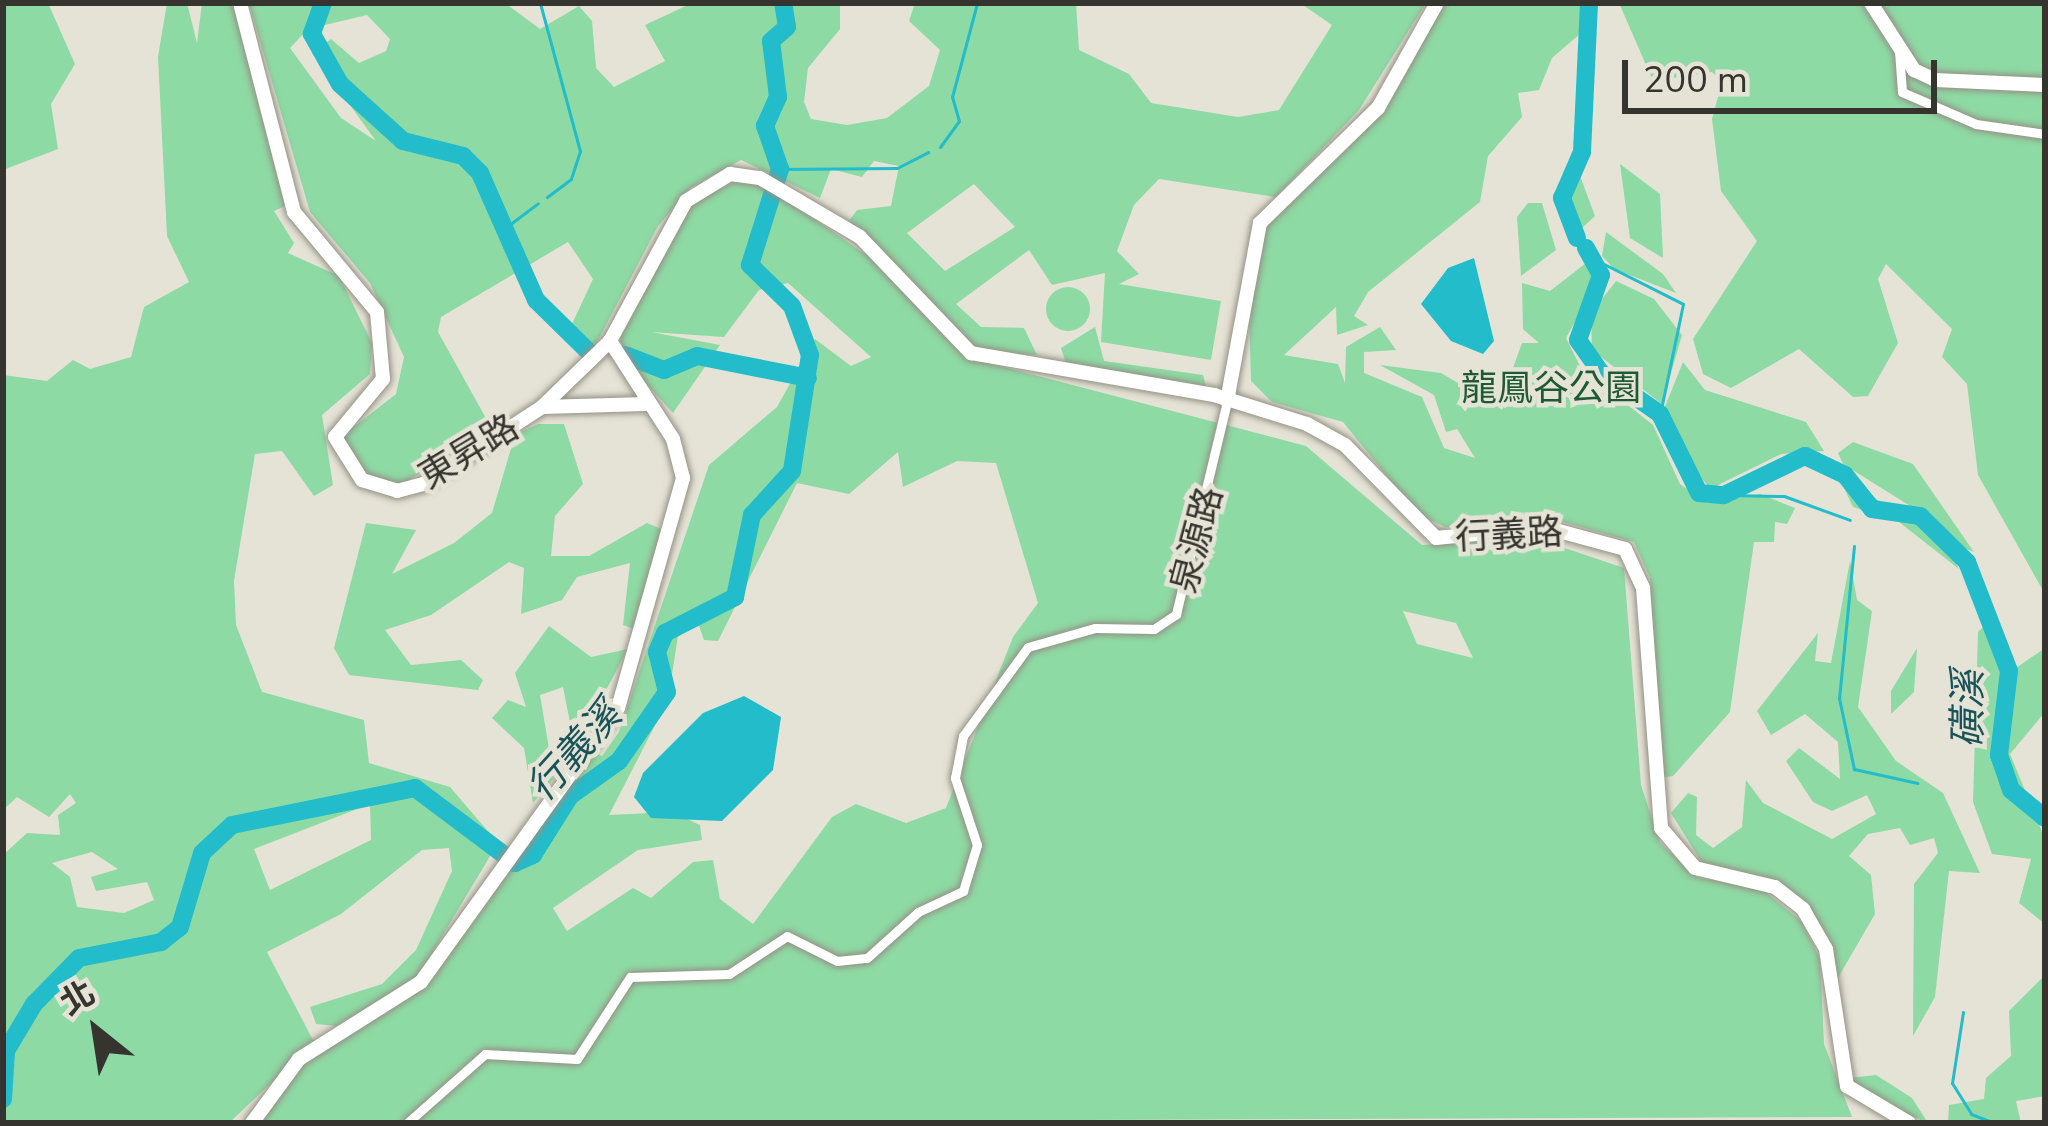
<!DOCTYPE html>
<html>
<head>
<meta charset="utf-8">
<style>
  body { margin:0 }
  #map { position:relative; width:2048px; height:1126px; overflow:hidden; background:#e5e3d5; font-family:"Nunito Sans","Noto Sans TC",sans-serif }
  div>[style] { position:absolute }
  .green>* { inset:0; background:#8edaa4 }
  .round { border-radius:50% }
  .water>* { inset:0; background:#22bccb }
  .stream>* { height:3px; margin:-1.5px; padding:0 1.5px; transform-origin:1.5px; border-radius:1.5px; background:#22bccb }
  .river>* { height:18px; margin:-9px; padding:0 9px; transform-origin:9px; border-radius:9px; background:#22bccb }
  .roads { filter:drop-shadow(0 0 3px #949185) drop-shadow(0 0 3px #949185) }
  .street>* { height:9px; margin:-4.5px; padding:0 4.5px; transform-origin:4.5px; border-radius:4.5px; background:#fff }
  .secondary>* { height:14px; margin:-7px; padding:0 7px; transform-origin:7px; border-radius:7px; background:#fff }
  span { translate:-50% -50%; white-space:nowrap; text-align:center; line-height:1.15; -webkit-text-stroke:9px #e5e3d5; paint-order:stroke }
  .park-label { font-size:36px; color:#1e5b34 }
  .street-label { font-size:36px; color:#35342e }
  .water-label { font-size:39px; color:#195359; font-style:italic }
  .frame { position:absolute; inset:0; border:6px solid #35342e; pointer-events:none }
  .north { position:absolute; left:36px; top:970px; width:120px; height:120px; -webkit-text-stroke:9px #e5e3d5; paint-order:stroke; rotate:330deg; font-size:33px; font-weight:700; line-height:48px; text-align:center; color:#35342e }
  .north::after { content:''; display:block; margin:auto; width:42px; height:54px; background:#35342e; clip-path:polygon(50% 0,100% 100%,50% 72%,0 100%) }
  .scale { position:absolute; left:1622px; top:60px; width:315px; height:54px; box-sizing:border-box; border:6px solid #35342e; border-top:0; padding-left:15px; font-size:36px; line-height:42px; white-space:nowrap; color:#35342e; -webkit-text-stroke:9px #e5e3d5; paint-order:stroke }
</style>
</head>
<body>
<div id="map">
  <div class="green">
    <div style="clip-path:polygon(3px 3px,48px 3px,75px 64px,51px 104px,58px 149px,3px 170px)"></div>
    <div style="clip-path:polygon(evenodd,167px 3px,187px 3px,197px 43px,202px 3px,235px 3px,287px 205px,274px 211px,294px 243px,288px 253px,339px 276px,372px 343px,370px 374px,322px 415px,333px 485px,314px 496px,282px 451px,255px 454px,234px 581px,236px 625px,262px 692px,364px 720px,369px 763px,450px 787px,498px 843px,417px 978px,336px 1026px,316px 1024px,310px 1007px,382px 984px,416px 950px,452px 871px,449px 848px,422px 850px,341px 914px,267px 952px,314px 1042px,229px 1123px,3px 1123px,3px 855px,27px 833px,60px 835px,58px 815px,76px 803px,70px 794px,49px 817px,17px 797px,3px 810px,3px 375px,47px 381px,73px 360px,90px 369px,131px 357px,144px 307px,189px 282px,167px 236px,158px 57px,167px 3px,370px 804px,371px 840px,270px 890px,254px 849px,370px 804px,167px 3px,92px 852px,118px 869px,91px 877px,96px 891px,147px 882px,154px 900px,124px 913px,77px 907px,70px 877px,52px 863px,92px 852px)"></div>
    <div style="clip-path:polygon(evenodd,249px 3px,505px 3px,540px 29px,579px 6px,592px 21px,596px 68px,614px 87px,665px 61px,645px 25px,690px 4px,840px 3px,840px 29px,808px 68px,804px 102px,811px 119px,847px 125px,887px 118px,929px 86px,940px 50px,909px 21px,915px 3px,1076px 3px,1079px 50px,1129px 74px,1151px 103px,1238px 117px,1279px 110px,1332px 25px,1300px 3px,1426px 3px,1359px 110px,1276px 197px,1159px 179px,1134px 205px,1117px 251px,1139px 274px,1119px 284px,1221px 301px,1211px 360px,1101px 342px,1105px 273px,1052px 285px,1029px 250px,956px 304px,981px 327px,1024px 328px,1037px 355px,978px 352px,849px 221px,857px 210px,891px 206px,899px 166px,874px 161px,862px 177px,831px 169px,820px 198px,741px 160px,690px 188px,658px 226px,595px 346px,572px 324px,593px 279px,568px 242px,441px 317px,438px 332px,492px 429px,399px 486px,366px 476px,341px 437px,396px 394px,404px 357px,370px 283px,310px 212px,249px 3px,367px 15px,390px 39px,386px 51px,359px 63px,331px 39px,312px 53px,376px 141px,341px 118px,290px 48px,308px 29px,367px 15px,249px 3px,974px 184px,1015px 227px,945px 271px,907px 233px,974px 184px)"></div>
    <div style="clip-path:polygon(1444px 3px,1580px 3px,1588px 27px,1552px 58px,1539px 90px,1518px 93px,1522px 117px,1488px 156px,1480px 202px,1368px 292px,1354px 316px,1368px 325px,1337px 335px,1336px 307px,1284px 355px,1338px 364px,1345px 383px,1346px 347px,1380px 327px,1396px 350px,1364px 352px,1364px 373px,1422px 397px,1444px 448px,1475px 458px,1457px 429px,1446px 432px,1434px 395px,1380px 365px,1441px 373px,1475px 393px,1505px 390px,1522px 343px,1539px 343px,1523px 329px,1522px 283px,1550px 291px,1590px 260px,1597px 282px,1566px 338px,1581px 368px,1653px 425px,1680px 484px,1707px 503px,1760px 494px,1795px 508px,1787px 524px,1775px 522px,1774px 542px,1754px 542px,1730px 712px,1673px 776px,1660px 778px,1650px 578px,1634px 542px,1560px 521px,1445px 527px,1418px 514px,1343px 422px,1272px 402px,1251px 381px,1248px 279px,1267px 225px,1391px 98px)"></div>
    <div style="clip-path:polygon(1619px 3px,2045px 3px,2045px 594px,1978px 475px,1967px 384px,1942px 357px,1952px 329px,1886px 264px,1878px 279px,1898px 343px,1868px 396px,1853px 397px,1799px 349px,1731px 388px,1703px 374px,1693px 339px,1757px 241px,1721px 191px,1712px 119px,1722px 82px,1712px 72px,1653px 81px)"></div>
    <div style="clip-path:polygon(1620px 164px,1660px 194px,1663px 258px,1630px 238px)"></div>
    <div style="clip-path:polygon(1579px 173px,1595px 216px,1581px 229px,1566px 209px)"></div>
    <div style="clip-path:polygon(evenodd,750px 175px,881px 265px,973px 359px,1306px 446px,1422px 545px,1538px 539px,1624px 568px,1641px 785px,1660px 843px,1697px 877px,1763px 890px,1802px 922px,1820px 959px,1824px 1044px,1852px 1117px,256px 1123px,304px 1061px,413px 996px,591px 750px,602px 756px,619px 732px,709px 465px,777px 407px,815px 339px,851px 366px,871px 357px,788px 283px,759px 290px,724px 337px,651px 332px,720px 345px,673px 413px,623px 358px,620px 333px,692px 201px,750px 175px,898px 452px,903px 487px,957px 461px,996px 463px,1038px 603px,1013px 637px,946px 808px,906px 823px,856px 804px,832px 817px,753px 924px,720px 899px,713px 860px,693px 862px,651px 898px,633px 888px,567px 931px,553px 908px,638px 850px,702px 840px,700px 825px,672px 812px,609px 815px,668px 700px,678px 636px,697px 620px,704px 640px,718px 641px,797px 483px,849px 494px,898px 452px,750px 175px,1403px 611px,1456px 623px,1473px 658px,1417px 644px,1403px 611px)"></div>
    <div style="clip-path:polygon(1528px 203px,1542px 203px,1556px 250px,1521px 276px,1517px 217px)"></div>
    <div style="clip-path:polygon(1606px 232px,1663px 274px,1676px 293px,1614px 269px,1602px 256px)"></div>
    <div style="clip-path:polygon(1616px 281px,1654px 299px,1682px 335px,1662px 404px,1592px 350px,1591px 313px)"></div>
    <div class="round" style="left:1046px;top:287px;width:44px;height:44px"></div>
    <div style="clip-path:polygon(1095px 327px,1104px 361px,1203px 375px,1207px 390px,1067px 367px,1061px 348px)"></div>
    <div style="clip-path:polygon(1683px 362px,1705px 390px,1806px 422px,1824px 451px,1781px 454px,1710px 489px,1675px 445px,1664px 409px)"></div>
    <div style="clip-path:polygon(538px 424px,564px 424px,583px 484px,555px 516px,551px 556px,589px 556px,647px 523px,661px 529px,637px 630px,623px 625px,630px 563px,577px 577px,562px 600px,521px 614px,524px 568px,509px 562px,431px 615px,385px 630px,411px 665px,461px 660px,483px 680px,478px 690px,349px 675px,334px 648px,366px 523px,416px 530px,392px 574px,454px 543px,492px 513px,515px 435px)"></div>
    <div style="clip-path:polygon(1853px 442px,1913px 464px,1974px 552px,1943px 539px,1959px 569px,1899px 522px,1853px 507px,1843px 486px,1853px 479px,1882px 504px,1923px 514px,1843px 464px,1838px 453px)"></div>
    <div style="clip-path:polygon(1850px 561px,1857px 600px,1872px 611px,1858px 707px,1896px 761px,1943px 793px,1980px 873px,1949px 871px,1935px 997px,1913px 1036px,1914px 884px,1938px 853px,1934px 838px,1910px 845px,1900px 828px,1868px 834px,1849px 856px,1871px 875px,1875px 914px,1835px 983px,1821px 926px,1798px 896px,1702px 863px,1671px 813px,1688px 793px,1697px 797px,1696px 835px,1713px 848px,1742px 827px,1746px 780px,1763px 803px,1832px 839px,1876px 814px,1867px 795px,1832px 811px,1813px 802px,1786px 761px,1799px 748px,1840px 779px,1838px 742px,1805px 714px,1771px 735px,1757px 711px,1818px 633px,1815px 661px,1831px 663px)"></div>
    <div style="clip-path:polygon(1991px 619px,2016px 668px,2045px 648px,2045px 712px,2010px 754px,2045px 839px,2045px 924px,2019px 903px,2031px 859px,1992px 854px,1973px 802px,1978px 632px)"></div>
    <div style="clip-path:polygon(549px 626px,591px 657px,628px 649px,575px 748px,563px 687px,540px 695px,554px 778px,533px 803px,524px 748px,492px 718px,508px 700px,526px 707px,515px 673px)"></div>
    <div style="clip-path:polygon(1917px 648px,1914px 692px,1891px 714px,1891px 691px)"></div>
    <div style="clip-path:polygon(2045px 975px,2045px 1096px,2016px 1101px,2021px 1123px,1948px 1123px,1949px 1105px,1984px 1099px,1986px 1078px,2011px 1056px,2009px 1011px)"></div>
    <div style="clip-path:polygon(1876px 1075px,1912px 1098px,1928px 1123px,1855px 1092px,1850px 1078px)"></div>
  </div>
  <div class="water">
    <div style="clip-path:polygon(1474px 258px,1494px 341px,1483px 354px,1451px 341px,1421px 304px,1448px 268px)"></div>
    <div style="clip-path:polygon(744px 696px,781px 717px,773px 770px,722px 821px,651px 818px,634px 797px,643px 773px,703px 713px)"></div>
  </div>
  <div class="stream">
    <div style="left:540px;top:3px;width:153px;rotate:74.9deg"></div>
    <div style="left:580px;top:151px;width:29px;rotate:108deg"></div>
    <div style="left:571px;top:179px;width:30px;rotate:143deg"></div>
    <div style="left:940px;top:147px;width:32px;rotate:-54deg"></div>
    <div style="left:959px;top:121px;width:25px;rotate:-106deg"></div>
    <div style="left:952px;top:97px;width:97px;rotate:-75.1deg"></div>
    <div style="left:780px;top:169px;width:117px;rotate:-0.5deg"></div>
    <div style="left:897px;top:168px;width:35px;rotate:-27deg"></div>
    <div style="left:509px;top:225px;width:36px;rotate:-37deg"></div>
    <div style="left:1600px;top:262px;width:93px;rotate:26.8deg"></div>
    <div style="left:1683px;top:304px;width:112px;rotate:101.8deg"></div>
    <div style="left:1724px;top:495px;width:60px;rotate:1deg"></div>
    <div style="left:1784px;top:496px;width:70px;rotate:20deg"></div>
    <div style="left:1854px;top:546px;width:153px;rotate:95.6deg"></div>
    <div style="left:1839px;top:698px;width:73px;rotate:78.1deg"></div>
    <div style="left:1854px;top:769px;width:65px;rotate:12.5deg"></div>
    <div style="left:1963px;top:1012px;width:72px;rotate:98.8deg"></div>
    <div style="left:1952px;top:1083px;width:36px;rotate:58deg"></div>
    <div style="left:1971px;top:1114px;width:25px;rotate:21deg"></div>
  </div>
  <div class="river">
    <div style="left:323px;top:3px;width:33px;rotate:110deg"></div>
    <div style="left:312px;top:34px;width:57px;rotate:60.8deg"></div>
    <div style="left:340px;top:84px;width:85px;rotate:42.1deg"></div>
    <div style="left:403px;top:141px;width:62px;rotate:14deg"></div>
    <div style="left:463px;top:156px;width:24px;rotate:45deg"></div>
    <div style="left:480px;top:173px;width:139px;rotate:66.2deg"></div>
    <div style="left:536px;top:300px;width:74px;rotate:44.5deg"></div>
    <div style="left:1577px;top:238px;width:43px;rotate:-110.6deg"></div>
    <div style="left:1562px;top:198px;width:50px;rotate:-66.5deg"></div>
    <div style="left:1582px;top:152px;width:149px;rotate:-87.3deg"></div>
    <div style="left:1586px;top:248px;width:31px;rotate:61deg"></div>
    <div style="left:1601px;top:275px;width:69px;rotate:109.5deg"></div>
    <div style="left:1578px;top:340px;width:39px;rotate:55deg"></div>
    <div style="left:1600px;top:372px;width:73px;rotate:35deg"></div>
    <div style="left:1660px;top:414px;width:88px;rotate:63.7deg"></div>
    <div style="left:1699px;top:493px;width:25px;rotate:5deg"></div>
    <div style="left:1724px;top:495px;width:90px;rotate:-25.7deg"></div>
    <div style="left:1805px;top:456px;width:44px;rotate:25.4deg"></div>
    <div style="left:1845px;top:475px;width:43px;rotate:51.5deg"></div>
    <div style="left:1872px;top:509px;width:49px;rotate:8.3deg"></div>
    <div style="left:1920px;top:516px;width:66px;rotate:44.4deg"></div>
    <div style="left:1967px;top:562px;width:117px;rotate:68.9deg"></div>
    <div style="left:2009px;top:671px;width:85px;rotate:96.8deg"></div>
    <div style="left:1999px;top:755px;width:37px;rotate:71deg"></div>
    <div style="left:2011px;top:790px;width:44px;rotate:39.5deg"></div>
    <div style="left:625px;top:355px;width:42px;rotate:21deg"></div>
    <div style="left:664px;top:370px;width:36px;rotate:-23deg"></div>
    <div style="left:697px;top:356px;width:113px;rotate:11.2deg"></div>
    <div style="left:3px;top:1099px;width:48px;rotate:-86.4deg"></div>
    <div style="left:6px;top:1051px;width:55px;rotate:-59.2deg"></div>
    <div style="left:34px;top:1004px;width:64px;rotate:-45.6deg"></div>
    <div style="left:79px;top:958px;width:84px;rotate:-11deg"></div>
    <div style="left:161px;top:942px;width:24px;rotate:-38deg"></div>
    <div style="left:180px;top:927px;width:77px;rotate:-73.4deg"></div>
    <div style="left:202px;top:853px;width:41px;rotate:-43deg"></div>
    <div style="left:232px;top:825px;width:187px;rotate:-11.4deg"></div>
    <div style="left:415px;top:788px;width:125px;rotate:36.9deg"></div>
    <div style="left:515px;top:863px;width:20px;rotate:-24deg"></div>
    <div style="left:533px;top:855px;width:70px;rotate:-57.9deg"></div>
    <div style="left:570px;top:796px;width:60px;rotate:-35.5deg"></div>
    <div style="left:619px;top:761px;width:84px;rotate:-55.2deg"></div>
    <div style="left:667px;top:692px;width:41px;rotate:-104deg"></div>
    <div style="left:657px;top:652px;width:21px;rotate:-67deg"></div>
    <div style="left:665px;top:633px;width:79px;rotate:-27.2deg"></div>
    <div style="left:735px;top:597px;width:84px;rotate:-78.3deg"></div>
    <div style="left:752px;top:515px;width:59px;rotate:-47.7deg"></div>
    <div style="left:792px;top:471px;width:117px;rotate:-81.2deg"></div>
    <div style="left:810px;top:355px;width:52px;rotate:-110.2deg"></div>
    <div style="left:792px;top:306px;width:59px;rotate:-135.7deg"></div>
    <div style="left:750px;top:265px;width:101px;rotate:-72.6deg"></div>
    <div style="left:780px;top:169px;width:46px;rotate:-109.2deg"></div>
    <div style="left:765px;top:126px;width:32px;rotate:-66deg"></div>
    <div style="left:778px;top:97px;width:56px;rotate:-97.1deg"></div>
    <div style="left:771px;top:41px;width:21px;rotate:-41deg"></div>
    <div style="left:787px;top:27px;width:24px;rotate:-99deg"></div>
  </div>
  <div class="roads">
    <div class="street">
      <div style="left:1899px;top:51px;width:41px;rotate:85.8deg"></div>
      <div style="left:1902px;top:92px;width:81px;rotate:23.4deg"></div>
      <div style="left:1976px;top:124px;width:70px;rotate:8.2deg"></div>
      <div style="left:407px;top:1123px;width:104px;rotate:-41.5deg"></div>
      <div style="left:485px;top:1054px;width:92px;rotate:3.1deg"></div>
      <div style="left:577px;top:1059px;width:98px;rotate:-57.1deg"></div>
      <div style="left:630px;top:977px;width:99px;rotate:-1.7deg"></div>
      <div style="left:729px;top:974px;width:69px;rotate:-33.2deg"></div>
      <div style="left:787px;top:936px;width:56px;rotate:26.6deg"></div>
      <div style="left:837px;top:961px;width:30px;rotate:-6deg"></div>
      <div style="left:867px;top:958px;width:69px;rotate:-42deg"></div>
      <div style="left:918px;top:912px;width:50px;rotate:-25deg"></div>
      <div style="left:963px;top:891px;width:48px;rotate:-73.1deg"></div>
      <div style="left:977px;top:845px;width:71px;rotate:-108.2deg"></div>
      <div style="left:955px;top:778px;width:43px;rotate:-79.2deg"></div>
      <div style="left:963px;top:736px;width:110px;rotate:-53.9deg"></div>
      <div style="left:1028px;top:647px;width:70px;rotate:-15.8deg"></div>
      <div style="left:1095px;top:628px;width:59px;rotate:1deg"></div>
      <div style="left:1154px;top:629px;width:27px;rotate:-34deg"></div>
      <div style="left:1176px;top:614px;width:219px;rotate:-76.5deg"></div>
    </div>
    <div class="secondary">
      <div style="left:240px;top:3px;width:216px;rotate:75.5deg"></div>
      <div style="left:294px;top:212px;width:130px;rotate:50.3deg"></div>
      <div style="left:377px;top:312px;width:67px;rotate:84.9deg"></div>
      <div style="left:383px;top:379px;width:75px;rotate:129.6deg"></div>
      <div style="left:335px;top:437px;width:51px;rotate:57.9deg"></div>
      <div style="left:362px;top:480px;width:37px;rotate:17deg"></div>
      <div style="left:397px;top:491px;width:28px;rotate:-15deg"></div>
      <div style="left:424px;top:484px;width:141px;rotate:-33.1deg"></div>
      <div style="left:542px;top:407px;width:95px;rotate:-44.1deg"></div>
      <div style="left:610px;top:341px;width:159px;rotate:-61.5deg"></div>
      <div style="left:686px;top:201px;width:52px;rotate:-31.5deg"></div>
      <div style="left:730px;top:174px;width:30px;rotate:8deg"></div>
      <div style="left:760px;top:178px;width:116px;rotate:30.5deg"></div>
      <div style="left:860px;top:237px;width:161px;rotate:46.3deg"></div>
      <div style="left:971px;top:353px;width:247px;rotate:9.8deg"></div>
      <div style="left:1214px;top:395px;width:97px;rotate:17.3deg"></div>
      <div style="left:1307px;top:424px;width:43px;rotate:28.9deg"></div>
      <div style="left:1345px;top:445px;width:130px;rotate:45.6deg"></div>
      <div style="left:1436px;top:538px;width:109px;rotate:-5.8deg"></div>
      <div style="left:1544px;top:527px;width:84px;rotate:15.2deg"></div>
      <div style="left:1625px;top:549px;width:43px;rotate:65.2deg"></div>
      <div style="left:1643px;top:588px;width:241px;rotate:85.7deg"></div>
      <div style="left:1661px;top:828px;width:52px;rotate:49.6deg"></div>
      <div style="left:1695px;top:868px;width:82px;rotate:13.4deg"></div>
      <div style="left:1775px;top:887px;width:36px;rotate:38deg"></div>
      <div style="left:1803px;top:909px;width:46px;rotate:60.1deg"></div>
      <div style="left:1826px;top:949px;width:139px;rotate:81.3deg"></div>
      <div style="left:1847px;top:1086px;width:72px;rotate:30.8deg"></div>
      <div style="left:1871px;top:3px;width:80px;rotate:57.3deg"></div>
      <div style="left:1914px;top:70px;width:23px;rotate:25deg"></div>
      <div style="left:1935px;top:80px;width:110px;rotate:2.6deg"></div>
      <div style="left:1227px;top:401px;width:181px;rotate:-79.5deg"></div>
      <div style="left:1260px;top:223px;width:165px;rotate:-44.3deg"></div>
      <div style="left:1378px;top:108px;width:120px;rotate:-60.7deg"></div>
      <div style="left:543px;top:407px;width:102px;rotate:-1.7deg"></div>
      <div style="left:252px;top:1123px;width:79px;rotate:-53.7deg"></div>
      <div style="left:299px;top:1059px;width:144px;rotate:-32.3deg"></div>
      <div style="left:421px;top:982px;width:337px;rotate:-54.3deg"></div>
      <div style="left:618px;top:708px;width:239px;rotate:-74.2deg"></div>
      <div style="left:683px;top:478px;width:40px;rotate:-104.4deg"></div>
      <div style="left:673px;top:439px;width:117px;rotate:-122.7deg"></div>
    </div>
  </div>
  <div class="park-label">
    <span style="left:1551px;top:389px">龍鳳谷公園</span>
  </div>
  <div class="street-label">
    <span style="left:469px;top:452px;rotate:-31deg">東昇路</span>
    <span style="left:1509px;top:535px;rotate:-3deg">行義路</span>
    <span style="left:1197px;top:540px;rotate:-75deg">泉源路</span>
  </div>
  <div class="water-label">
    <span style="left:1969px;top:709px;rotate:-90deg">磺溪</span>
    <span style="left:575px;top:752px;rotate:-48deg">行義溪</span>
  </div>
  <div class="frame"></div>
  <div class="north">北</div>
  <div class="scale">200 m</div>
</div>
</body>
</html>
